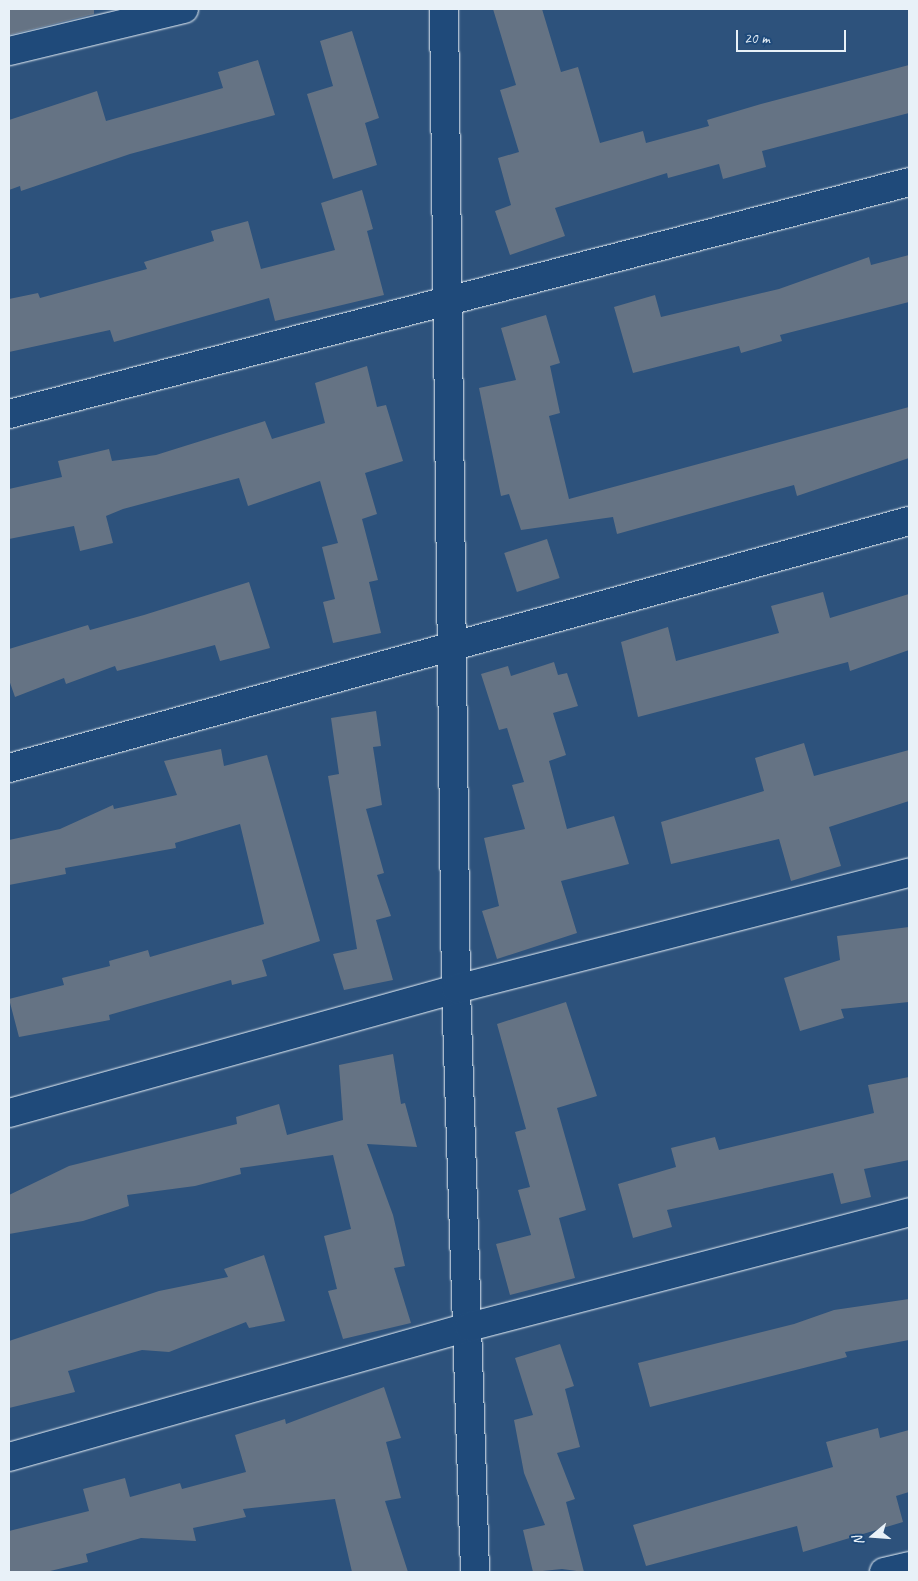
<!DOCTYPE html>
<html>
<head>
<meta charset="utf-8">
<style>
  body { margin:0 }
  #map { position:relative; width:918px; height:1581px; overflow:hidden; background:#2d527c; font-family:Caveat,sans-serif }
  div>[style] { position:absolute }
  .building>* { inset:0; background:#657384; transform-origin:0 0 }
  .roads { filter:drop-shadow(0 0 1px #e8f1f8) drop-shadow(0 0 1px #e8f1f8) }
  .minor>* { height:28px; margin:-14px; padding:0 14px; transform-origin:14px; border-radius:14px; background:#1f4a7a }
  span { translate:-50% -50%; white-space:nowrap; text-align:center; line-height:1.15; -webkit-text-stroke:4px #1f4a7a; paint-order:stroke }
  .frame { position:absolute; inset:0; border:10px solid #e8f1f8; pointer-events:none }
  .north { position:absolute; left:848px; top:1511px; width:50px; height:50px; -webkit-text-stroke:4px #1f4a7a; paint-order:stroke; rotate:252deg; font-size:14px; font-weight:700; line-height:20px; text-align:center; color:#e8f1f8 }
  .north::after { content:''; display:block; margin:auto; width:18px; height:22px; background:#e8f1f8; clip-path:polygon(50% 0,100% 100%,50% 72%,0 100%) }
  .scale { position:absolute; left:736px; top:30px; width:110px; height:22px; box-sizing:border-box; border:2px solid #e8f1f8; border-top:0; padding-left:6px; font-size:15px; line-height:18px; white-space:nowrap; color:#e8f1f8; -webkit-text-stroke:4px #1f4a7a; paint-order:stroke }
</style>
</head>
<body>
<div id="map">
  <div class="building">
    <div style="clip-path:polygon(9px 9px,94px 9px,94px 14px,9px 35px)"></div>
    <div style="clip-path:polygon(493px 9px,542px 9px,561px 72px,578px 67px,600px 143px,643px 131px,646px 143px,709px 126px,707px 120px,761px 104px,909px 65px,909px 113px,762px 151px,766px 167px,723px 179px,719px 164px,668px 178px,667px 173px,555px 208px,565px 236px,510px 255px,495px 211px,511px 205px,498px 158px,519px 152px,500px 90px,516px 85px)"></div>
    <div style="clip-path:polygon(352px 31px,379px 118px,365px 123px,377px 165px,333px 179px,307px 94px,333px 86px,320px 41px)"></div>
    <div style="clip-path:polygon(258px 60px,275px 115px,130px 154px,21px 191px,20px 186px,9px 190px,9px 120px,97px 91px,106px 121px,223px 88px,218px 72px)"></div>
    <div style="clip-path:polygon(362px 190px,373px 229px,367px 231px,384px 295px,275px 321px,269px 298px,114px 342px,110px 330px,9px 352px,9px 299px,38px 293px,40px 298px,147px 269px,144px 262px,214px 241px,211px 231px,248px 221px,261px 269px,335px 250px,321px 203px)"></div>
    <div style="clip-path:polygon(909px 255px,909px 302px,780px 335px,782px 341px,741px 353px,739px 346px,633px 373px,614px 307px,655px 295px,661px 317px,779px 289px,869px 257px,871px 265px)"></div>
    <div style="clip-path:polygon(546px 315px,560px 363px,550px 366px,560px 413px,549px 416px,569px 499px,909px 407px,909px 458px,797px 496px,794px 485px,617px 534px,613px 517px,521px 530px,509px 494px,501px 496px,479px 388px,516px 380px,501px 328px)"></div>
    <div style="clip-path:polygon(367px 366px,377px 407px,386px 405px,403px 461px,365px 473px,377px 514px,362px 519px,378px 580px,369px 582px,381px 633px,333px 643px,323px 602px,335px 599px,322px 547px,338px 543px,320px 481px,248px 506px,239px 478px,123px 509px,106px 516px,113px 543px,80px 551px,74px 526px,9px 539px,9px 489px,62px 477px,58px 461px,109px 449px,112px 461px,156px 455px,265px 421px,272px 439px,325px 423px,315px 383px)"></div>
    <div style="left:547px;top:539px;width:41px;height:45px;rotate:72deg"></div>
    <div style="clip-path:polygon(249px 582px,270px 648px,220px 661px,215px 645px,117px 671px,115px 666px,66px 684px,64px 678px,15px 697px,9px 680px,9px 649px,88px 625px,90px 630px,144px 615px)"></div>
    <div style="clip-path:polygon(823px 592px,830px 618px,909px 594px,909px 650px,850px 671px,848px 662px,638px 717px,621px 642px,668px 627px,676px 661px,779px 633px,771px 606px)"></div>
    <div style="clip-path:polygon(554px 662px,558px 675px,567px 673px,578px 706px,553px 713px,566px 755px,549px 761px,567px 829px,614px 816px,629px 864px,561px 881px,577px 933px,497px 959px,482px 911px,499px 906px,484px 838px,525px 829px,512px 785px,524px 782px,507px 728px,499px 730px,481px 674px,508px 666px,511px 676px)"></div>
    <div style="clip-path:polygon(376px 711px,381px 746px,373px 747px,382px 805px,366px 809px,384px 873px,377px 875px,391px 916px,376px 920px,393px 980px,344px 990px,333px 954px,357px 949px,328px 776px,339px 774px,331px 718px)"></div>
    <div style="clip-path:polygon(804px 743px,814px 776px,909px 750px,909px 801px,829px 827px,841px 866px,791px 881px,779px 839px,671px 864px,661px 822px,764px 791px,755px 758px)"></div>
    <div style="clip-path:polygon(221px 749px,224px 766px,267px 755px,320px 941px,262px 960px,267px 976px,232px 985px,231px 980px,109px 1015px,110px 1020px,19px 1037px,9px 999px,64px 985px,62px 978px,110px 966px,109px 961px,148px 950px,150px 957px,264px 924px,240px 824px,175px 843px,176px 848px,65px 868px,66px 874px,9px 885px,9px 840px,60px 829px,113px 805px,114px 809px,177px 795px,164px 761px)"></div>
    <div style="clip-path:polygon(909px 927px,909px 1002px,841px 1009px,844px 1018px,800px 1031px,784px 978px,840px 960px,837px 936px)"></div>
    <div style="clip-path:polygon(566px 1002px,597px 1096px,557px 1108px,586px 1210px,559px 1218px,575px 1278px,510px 1295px,496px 1244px,531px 1235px,518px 1190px,530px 1187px,515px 1132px,526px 1129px,497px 1024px)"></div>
    <div style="clip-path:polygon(393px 1054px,401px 1104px,405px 1103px,417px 1147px,367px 1144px,393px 1215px,405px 1266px,394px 1268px,411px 1323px,343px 1339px,328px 1291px,337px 1289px,324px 1236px,351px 1229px,333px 1155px,240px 1168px,241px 1174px,195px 1186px,127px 1195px,129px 1206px,83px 1221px,9px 1234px,9px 1195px,69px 1166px,237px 1124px,236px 1117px,279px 1104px,287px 1135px,343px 1120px,339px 1065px)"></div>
    <div style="clip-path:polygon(909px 1077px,909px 1160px,864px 1169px,871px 1197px,841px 1204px,833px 1173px,667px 1210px,672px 1227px,633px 1238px,618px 1184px,676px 1167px,671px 1148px,715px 1137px,719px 1150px,874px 1113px,868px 1085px)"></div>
    <div style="clip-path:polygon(264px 1255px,285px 1321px,249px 1328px,246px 1322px,169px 1352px,142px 1350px,68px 1371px,75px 1392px,9px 1408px,9px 1341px,159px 1291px,228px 1277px,224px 1269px)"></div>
    <div style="clip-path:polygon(909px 1299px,909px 1340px,845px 1352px,847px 1357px,650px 1407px,638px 1363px,794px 1324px,834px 1310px)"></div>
    <div style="clip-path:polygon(560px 1344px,574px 1386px,565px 1389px,580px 1447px,557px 1453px,575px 1499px,566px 1502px,584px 1572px,562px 1569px,533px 1572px,523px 1530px,545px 1525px,524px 1473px,514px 1420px,533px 1415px,515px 1358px)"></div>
    <div style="clip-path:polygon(384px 1387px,401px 1438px,386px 1442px,401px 1498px,385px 1501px,408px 1572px,352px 1572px,335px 1499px,243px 1509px,246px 1517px,193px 1528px,196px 1541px,141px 1538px,86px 1554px,88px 1562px,46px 1572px,9px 1572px,9px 1531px,89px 1511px,83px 1489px,125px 1478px,130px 1497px,180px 1483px,182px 1489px,246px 1472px,235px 1435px,285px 1419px,286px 1424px)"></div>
    <div style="clip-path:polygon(878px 1428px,880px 1438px,909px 1430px,909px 1492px,896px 1496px,903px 1522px,803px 1552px,797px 1526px,646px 1566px,633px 1525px,833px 1467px,826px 1442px)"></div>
  </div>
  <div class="roads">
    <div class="minor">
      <div style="left:444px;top:9px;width:980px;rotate:89.3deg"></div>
      <div style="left:456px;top:989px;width:583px;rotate:88.13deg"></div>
      <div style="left:9px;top:51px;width:180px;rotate:-13.5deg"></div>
      <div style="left:9px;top:414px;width:929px;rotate:-14.45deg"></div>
      <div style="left:9px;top:768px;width:933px;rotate:-15.35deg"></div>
      <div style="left:9px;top:1113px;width:464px;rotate:-15.5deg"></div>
      <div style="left:456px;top:989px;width:468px;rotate:-14.4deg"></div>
      <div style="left:9px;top:1457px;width:478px;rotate:-15.8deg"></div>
      <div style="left:469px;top:1327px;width:455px;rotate:-14.6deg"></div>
      <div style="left:884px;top:1572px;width:26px;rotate:-13deg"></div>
    </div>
  </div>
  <div class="frame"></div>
  <div class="north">N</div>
  <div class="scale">20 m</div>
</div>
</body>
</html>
